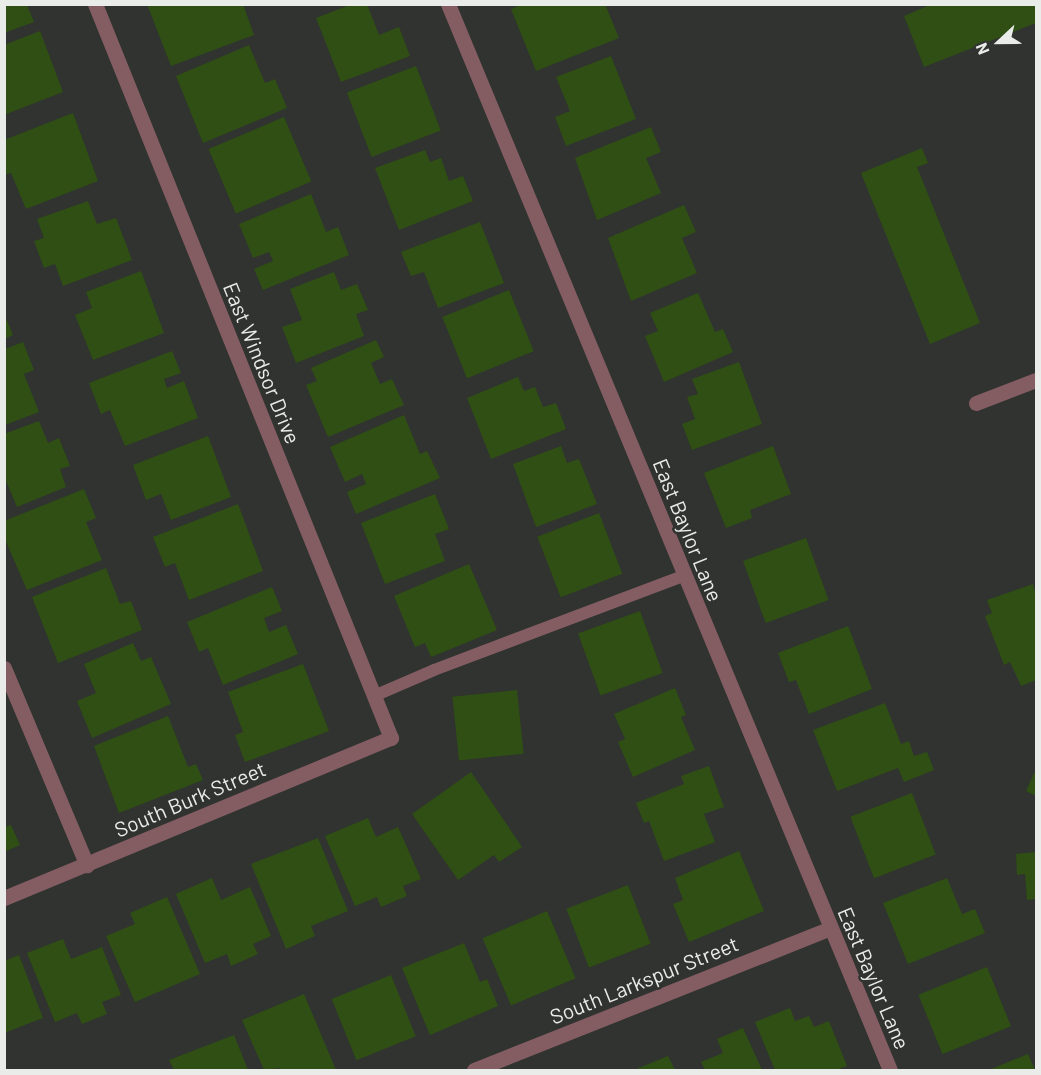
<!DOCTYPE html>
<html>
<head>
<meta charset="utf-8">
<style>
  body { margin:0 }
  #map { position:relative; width:1041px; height:1075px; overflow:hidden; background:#30332f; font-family:Barlow,sans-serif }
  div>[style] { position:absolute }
  .building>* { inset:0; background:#2f4f14; transform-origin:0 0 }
  .lane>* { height:12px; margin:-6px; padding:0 6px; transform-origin:6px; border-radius:6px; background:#845d63 }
  .street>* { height:15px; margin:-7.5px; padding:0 7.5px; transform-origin:7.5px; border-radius:7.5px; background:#845d63 }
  span { translate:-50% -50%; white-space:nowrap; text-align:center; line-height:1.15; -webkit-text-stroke:5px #30332f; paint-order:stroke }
  .street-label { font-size:21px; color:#eaece9 }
  .frame { position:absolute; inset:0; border:6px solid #eaece9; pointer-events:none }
  .north { position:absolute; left:969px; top:12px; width:60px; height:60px; -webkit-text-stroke:4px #30332f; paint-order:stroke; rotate:248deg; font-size:16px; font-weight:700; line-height:24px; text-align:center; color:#eaece9 }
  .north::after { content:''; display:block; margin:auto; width:21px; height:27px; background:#eaece9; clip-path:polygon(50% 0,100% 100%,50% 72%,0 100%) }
</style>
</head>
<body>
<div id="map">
  <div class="building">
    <div style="clip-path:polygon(147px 4px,243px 4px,254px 35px,171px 66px)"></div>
    <div style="clip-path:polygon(352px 4px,367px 4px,379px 35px,399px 27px,410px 56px,341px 82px,316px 18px)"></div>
    <div style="clip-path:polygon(522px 4px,605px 4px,619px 38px,536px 71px,511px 9px)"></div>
    <div style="clip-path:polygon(932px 4px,1036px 4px,1036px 23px,924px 67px,904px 16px)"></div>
    <div style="clip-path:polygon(4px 5px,27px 5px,34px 22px,4px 33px)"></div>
    <div style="clip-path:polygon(40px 31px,63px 92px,4px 115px,4px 45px)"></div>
    <div style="clip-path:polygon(249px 45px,265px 83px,275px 79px,287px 108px,203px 143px,176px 76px)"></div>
    <div style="clip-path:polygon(611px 56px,636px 119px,566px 146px,555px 117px,570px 111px,556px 77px)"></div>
    <div style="left:416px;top:66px;width:69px;height:74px;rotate:69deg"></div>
    <div style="clip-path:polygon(73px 113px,98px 181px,26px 209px,11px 173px,4px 175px,4px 140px)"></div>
    <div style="left:284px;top:117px;width:70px;height:82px;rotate:67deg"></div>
    <div style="clip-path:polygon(651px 127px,661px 152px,646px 158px,661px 193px,597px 220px,575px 158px)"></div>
    <div style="clip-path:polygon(922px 148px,928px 163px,917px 167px,980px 323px,930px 344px,861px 173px)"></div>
    <div style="clip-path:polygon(425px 150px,430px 162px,441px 158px,449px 181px,463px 176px,473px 201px,399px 230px,375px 168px)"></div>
    <div style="clip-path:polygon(311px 194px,326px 232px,338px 227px,349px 255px,263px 290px,254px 269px,273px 261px,269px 252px,253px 258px,239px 224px)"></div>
    <div style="clip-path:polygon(88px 201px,97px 224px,116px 218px,132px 260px,63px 286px,55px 264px,44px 268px,34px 241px,44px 238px,37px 219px)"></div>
    <div style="clip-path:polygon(684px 205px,696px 232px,682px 238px,697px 273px,631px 301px,608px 238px)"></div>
    <div style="clip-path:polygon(480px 222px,504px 283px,438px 308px,424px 272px,411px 276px,401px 252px)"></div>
    <div style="clip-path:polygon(141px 271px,164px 333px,93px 360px,75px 315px,92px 308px,86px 292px)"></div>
    <div style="clip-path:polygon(334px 272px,341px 290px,357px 284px,368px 310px,356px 314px,364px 336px,296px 363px,282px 327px,302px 320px,290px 289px)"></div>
    <div style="left:509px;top:290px;width:66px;height:72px;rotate:68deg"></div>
    <div style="clip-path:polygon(698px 293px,715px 332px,723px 329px,733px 352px,664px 382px,645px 336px,658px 331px,650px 313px)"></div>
    <div style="clip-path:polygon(5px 316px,13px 335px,5px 339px)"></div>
    <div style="clip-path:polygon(376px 340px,384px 357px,371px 363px,380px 384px,392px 379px,404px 405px,328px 437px,306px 385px,317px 381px,311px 368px)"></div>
    <div style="clip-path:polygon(23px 342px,34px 370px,24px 374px,39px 412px,5px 425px,5px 349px)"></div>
    <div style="clip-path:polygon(172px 351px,181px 373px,164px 379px,167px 388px,184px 381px,198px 418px,125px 446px,110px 410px,101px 414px,89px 383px)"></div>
    <div style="clip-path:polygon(739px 362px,762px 424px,692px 450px,682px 424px,695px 419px,687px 397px,698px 394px,692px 379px)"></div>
    <div style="clip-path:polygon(518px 377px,524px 391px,535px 387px,543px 407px,556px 403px,566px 429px,491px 459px,467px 398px)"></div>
    <div style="clip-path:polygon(404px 415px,420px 454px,427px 451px,440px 478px,356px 514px,347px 492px,366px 484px,362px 474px,345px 482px,330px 447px)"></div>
    <div style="clip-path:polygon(39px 421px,48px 443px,59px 438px,70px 466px,60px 469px,66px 487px,17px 507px,4px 476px,4px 434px)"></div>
    <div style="clip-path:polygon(208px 436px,231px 497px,171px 520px,161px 494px,146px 500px,133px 465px)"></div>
    <div style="clip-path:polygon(561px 446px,567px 463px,579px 459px,597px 504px,536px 527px,513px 464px)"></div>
    <div style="clip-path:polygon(773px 446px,791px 494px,750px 510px,752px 518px,726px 528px,704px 473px)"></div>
    <div style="clip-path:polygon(84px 489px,96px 518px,86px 522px,102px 560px,27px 590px,4px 537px,4px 521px)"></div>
    <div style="clip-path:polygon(435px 494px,449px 529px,435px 534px,445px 561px,385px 584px,361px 523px)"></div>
    <div style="clip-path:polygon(238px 504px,263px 571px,189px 600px,175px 563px,165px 567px,153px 537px)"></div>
    <div style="left:599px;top:513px;width:65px;height:66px;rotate:69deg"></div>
    <div style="left:806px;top:538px;width:66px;height:67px;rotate:70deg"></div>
    <div style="clip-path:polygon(469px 564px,497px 630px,431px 657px,425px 643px,415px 647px,394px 596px)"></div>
    <div style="clip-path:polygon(106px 568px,120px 604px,131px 601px,142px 630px,58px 663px,32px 597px)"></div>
    <div style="clip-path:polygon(1033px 584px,1036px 595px,1036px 680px,1021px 686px,1010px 662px,1004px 665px,985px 616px,992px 613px,987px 600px)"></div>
    <div style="clip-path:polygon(272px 587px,282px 611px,264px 618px,269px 632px,286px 625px,298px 654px,223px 685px,208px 648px,199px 652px,187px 622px)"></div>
    <div style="left:640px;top:611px;width:66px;height:66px;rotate:70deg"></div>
    <div style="clip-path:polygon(848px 626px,872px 689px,809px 714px,796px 680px,789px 682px,778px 653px)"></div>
    <div style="clip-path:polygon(133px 643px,141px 661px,151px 657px,171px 704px,92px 738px,77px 701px,96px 693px,84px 664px)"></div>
    <div style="clip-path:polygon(303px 664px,329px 731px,245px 762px,235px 735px,243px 732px,228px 692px)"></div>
    <div style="clip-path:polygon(675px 688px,686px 715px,681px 717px,695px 750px,633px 777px,618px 742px,625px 739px,614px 714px)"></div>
    <div style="left:517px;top:690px;width:64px;height:65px;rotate:84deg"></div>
    <div style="clip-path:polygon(885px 703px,901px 744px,909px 741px,914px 756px,927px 752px,934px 770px,904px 782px,898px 768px,837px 791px,813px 730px)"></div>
    <div style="clip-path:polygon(168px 716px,188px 767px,196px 764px,203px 780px,119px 813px,94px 746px)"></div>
    <div style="clip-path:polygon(709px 766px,724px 807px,704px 814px,715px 842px,664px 861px,649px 821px,644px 823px,636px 803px,684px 784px,681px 776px)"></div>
    <div style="clip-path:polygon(1036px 769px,1036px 796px,1026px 791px)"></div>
    <div style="clip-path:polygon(471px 772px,522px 847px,499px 862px,494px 855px,458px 880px,412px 814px)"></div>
    <div style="left:912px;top:793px;width:66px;height:66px;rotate:69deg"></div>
    <div style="clip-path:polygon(368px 818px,376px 837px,398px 827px,421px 879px,403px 886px,407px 896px,381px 907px,377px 897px,355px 906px,325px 836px)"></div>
    <div style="clip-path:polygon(11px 825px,20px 845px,4px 852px,4px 827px)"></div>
    <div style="clip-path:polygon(318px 838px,348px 911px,311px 926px,315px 936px,286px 949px,251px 864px)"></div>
    <div style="clip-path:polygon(739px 851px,764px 911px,689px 942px,673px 904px,683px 900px,675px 878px)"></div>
    <div style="clip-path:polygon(1036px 852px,1036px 899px,1027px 900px,1025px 874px,1017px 875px,1016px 854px)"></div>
    <div style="clip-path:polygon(212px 878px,221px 900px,250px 887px,271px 936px,253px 944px,258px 954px,231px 966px,227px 954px,205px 963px,176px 894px)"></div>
    <div style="clip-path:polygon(947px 878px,962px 914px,975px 909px,985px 933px,908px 964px,883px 903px)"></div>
    <div style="left:628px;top:885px;width:63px;height:66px;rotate:69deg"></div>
    <div style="clip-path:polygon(167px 897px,200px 974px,135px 1002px,106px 936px,135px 924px,130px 913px)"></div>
    <div style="left:547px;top:911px;width:73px;height:70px;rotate:67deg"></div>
    <div style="clip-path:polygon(63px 939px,71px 959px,102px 947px,121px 995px,102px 1002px,107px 1014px,82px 1024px,77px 1013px,55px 1022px,27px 953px)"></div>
    <div style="clip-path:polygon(464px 943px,480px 982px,487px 979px,498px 1006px,430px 1035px,402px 968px)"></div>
    <div style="clip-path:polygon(19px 955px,43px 1018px,4px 1033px,4px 961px)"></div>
    <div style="left:987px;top:967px;width:64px;height:74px;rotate:68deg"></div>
    <div style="left:391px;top:975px;width:66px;height:64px;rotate:68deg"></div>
    <div style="clip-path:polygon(304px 994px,336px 1070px,280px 1070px,279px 1068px,264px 1070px,242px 1020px)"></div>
    <div style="clip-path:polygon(790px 1008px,795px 1021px,809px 1016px,814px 1027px,829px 1021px,847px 1066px,835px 1070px,775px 1070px,755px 1022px)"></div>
    <div style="clip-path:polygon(743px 1028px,762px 1070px,705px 1070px,701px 1062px,723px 1053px,717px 1039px)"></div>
    <div style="clip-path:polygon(234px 1035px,248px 1070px,174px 1070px,169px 1060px)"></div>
    <div style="clip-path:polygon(1028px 1054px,1035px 1070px,989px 1070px)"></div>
    <div style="clip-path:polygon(668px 1056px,675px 1070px,634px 1070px)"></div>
  </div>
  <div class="lane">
    <div style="left:374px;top:696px;width:65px;rotate:-23.4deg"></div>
    <div style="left:434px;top:670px;width:268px;rotate:-20.7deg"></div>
  </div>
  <div class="street">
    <div style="left:448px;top:4px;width:1154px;rotate:67.48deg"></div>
    <div style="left:976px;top:403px;width:64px;rotate:-21deg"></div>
    <div style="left:4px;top:668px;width:214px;rotate:67.2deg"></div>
    <div style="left:4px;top:898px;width:419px;rotate:-22.5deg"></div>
    <div style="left:391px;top:738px;width:791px;rotate:-111.96deg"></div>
    <div style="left:474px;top:1070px;width:383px;rotate:-21.7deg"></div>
  </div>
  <div class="street-label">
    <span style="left:262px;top:363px;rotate:68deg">East Windsor Drive</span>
    <span style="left:688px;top:530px;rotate:68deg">East Baylor Lane</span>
    <span style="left:190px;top:799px;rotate:-23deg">South Burk Street</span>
    <span style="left:874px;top:978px;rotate:67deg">East Baylor Lane</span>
    <span style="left:644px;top:980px;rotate:-22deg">South Larkspur Street</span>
  </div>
  <div class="frame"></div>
  <div class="north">N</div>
</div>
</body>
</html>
